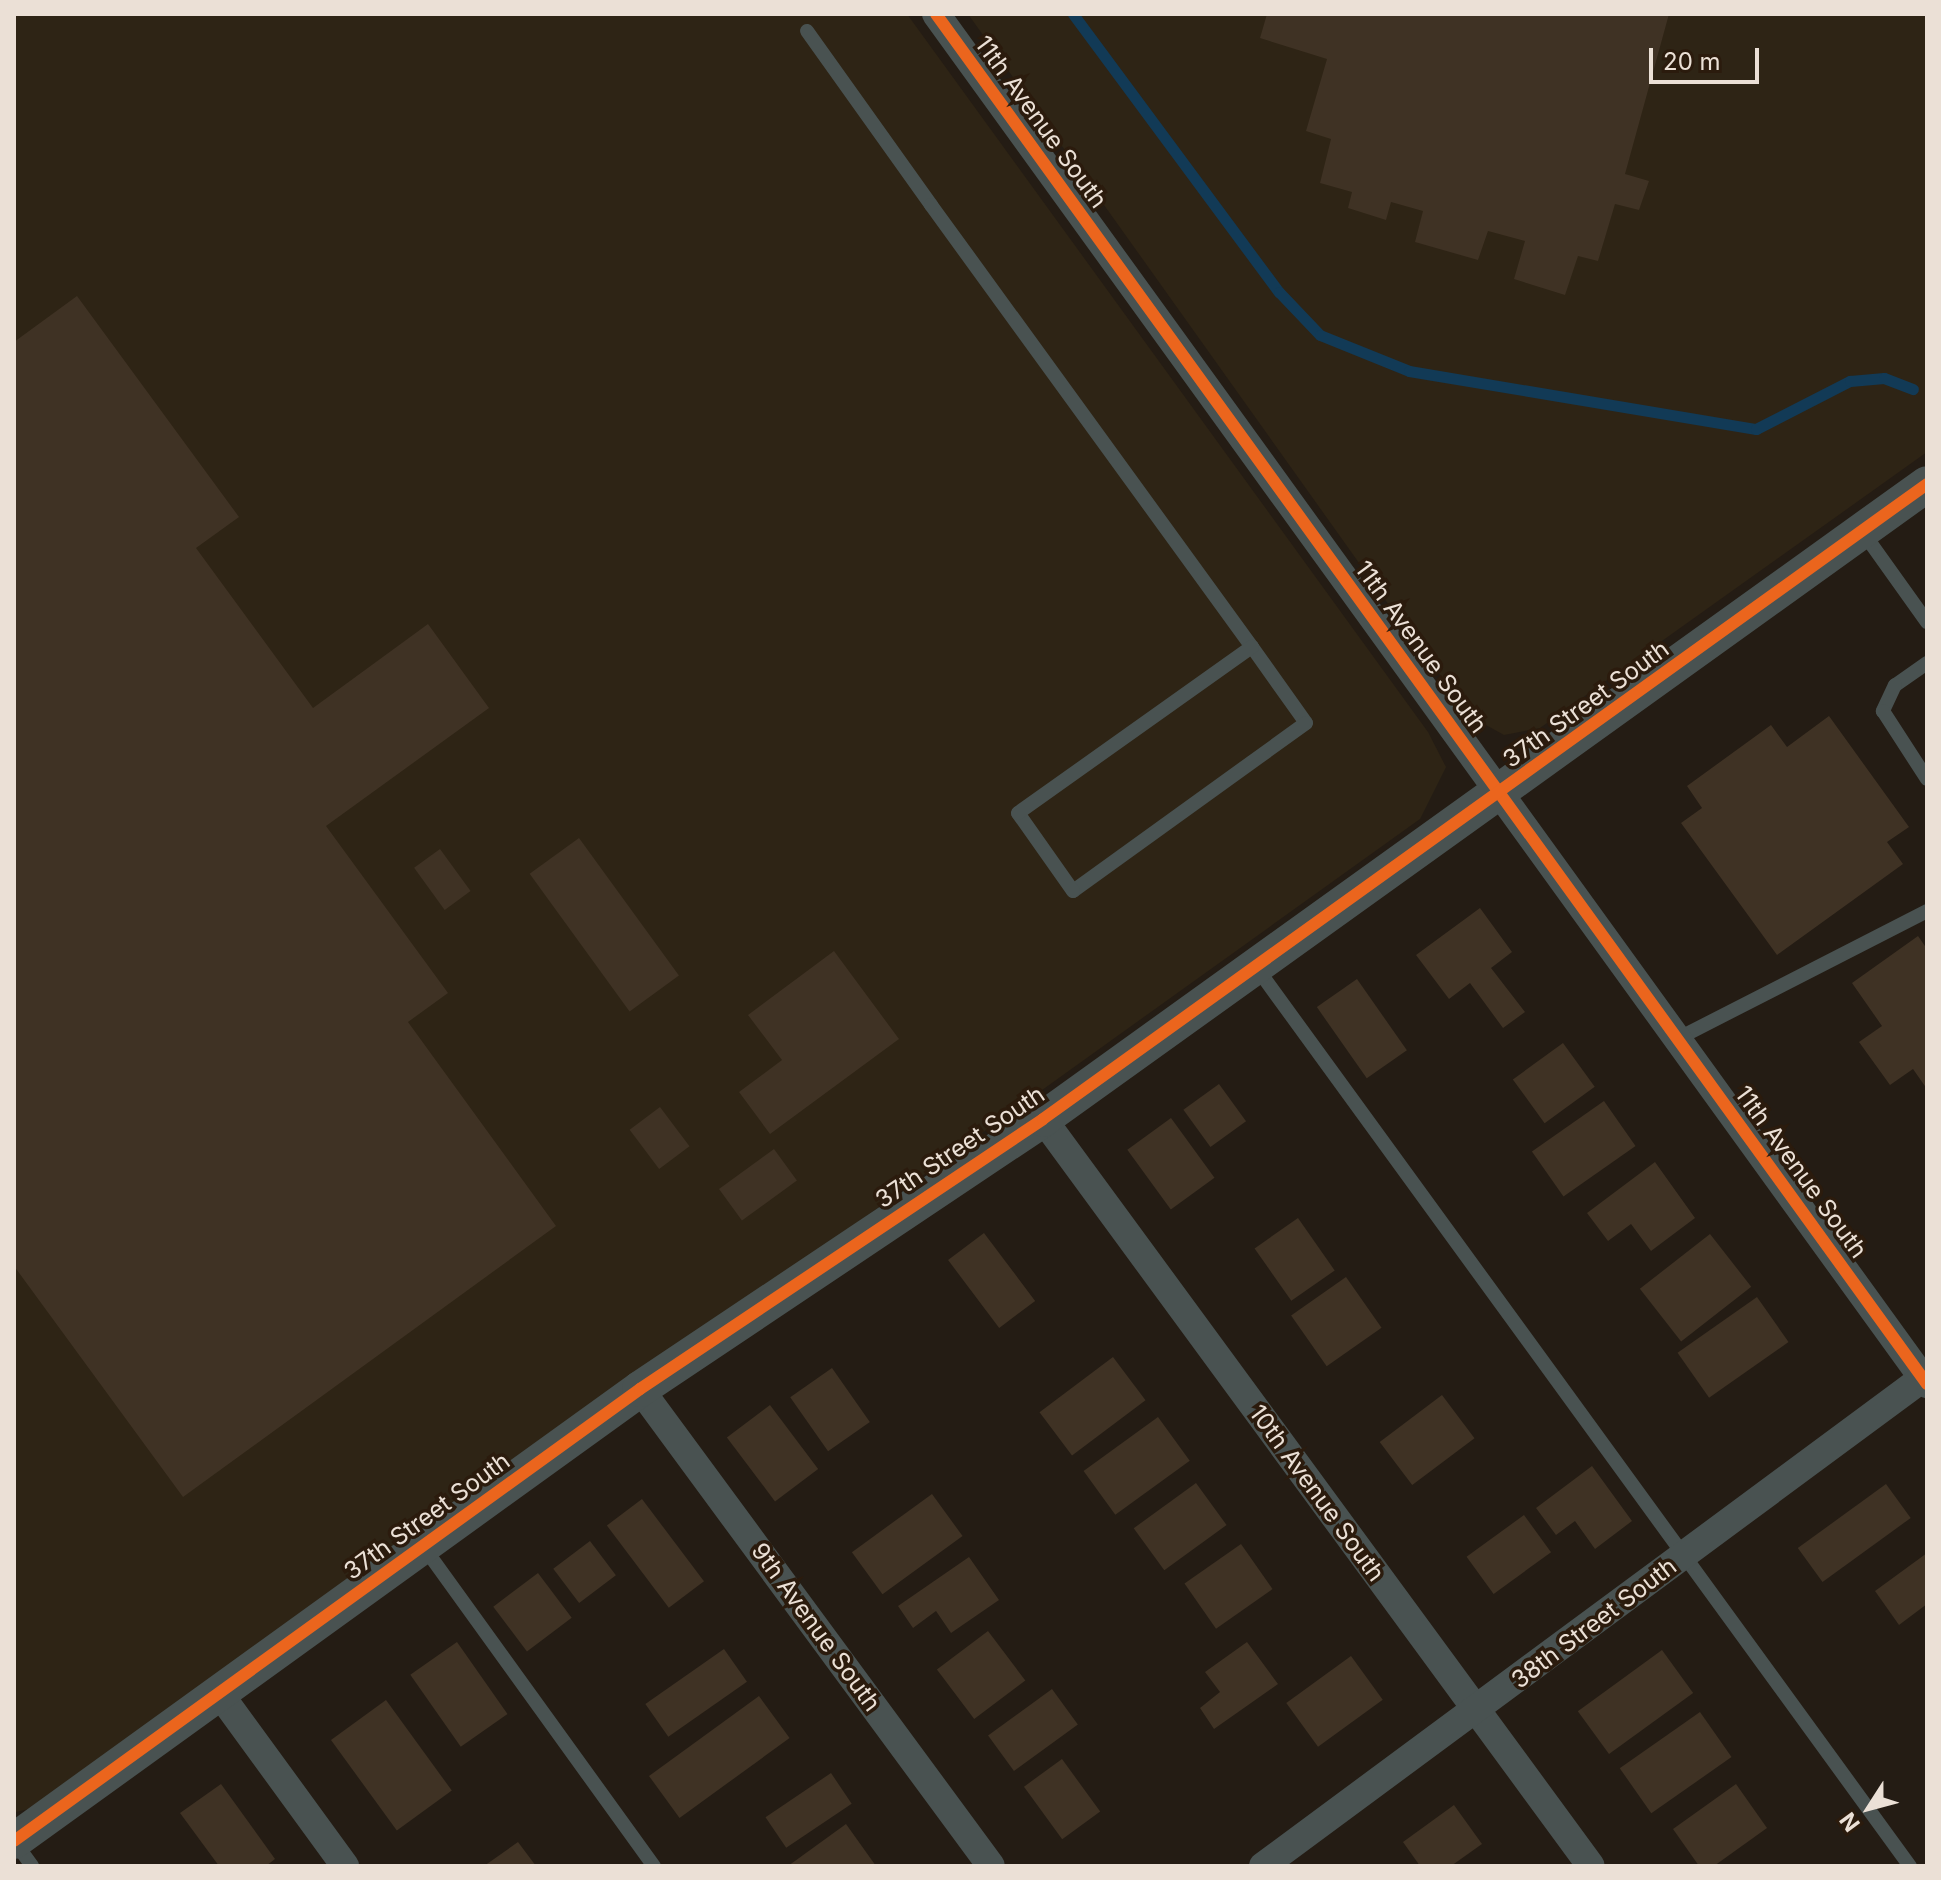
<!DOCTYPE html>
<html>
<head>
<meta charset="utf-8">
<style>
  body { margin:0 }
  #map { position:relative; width:1941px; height:1880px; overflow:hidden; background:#241c14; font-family:Inter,sans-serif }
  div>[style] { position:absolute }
  .education>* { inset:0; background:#2e2415 }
  .stream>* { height:11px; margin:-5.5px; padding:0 5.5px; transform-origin:5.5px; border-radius:5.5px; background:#123a56 }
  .building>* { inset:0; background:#3f3224; transform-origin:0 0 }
  .service>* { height:14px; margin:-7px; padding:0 7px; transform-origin:7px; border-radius:7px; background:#495251 }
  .minor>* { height:28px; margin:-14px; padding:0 14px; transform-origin:14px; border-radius:14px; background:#495251 }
  .tertiary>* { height:36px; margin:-18px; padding:0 18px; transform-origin:18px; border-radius:18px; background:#495251 }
  .cycleway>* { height:12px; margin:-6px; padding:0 6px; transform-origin:6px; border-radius:6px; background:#eb651d }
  span { translate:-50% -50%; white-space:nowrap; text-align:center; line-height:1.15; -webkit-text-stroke:7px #2b1b0d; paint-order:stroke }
  .street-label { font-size:24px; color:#ebe0d6 }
  .frame { position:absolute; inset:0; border:16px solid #ebe0d6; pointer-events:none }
  .north { position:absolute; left:1829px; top:1768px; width:80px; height:80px; -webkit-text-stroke:6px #2b1b0d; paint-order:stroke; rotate:234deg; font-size:22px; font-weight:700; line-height:32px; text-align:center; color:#ebe0d6 }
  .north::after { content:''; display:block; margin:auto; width:28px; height:36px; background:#ebe0d6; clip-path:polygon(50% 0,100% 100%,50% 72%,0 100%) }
  .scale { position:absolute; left:1649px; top:48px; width:110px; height:36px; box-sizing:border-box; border:4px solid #ebe0d6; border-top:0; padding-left:10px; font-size:24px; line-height:28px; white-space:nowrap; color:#ebe0d6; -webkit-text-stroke:6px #2b1b0d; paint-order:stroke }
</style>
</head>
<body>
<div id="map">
  <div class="education">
    <div style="clip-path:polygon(14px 14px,907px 14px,1428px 732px,1446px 767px,1420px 819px,45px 1805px,16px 1812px)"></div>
    <div style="clip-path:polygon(968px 14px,1927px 14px,1927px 452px,1540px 728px,1504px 735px,1475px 719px,1426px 657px)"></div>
  </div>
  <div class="stream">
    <div style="left:1073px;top:14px;width:346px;rotate:53.5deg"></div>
    <div style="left:1279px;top:292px;width:59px;rotate:46.4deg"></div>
    <div style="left:1320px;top:335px;width:96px;rotate:22deg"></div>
    <div style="left:1409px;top:371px;width:352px;rotate:9.5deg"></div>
    <div style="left:1756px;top:429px;width:106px;rotate:-27.1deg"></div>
    <div style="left:1850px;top:381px;width:34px;rotate:-5deg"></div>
    <div style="left:1884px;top:378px;width:31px;rotate:21deg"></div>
  </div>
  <div class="building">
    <div style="clip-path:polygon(1267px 14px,1669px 14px,1625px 174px,1649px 181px,1639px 210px,1615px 204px,1598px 261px,1578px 256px,1565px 295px,1514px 279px,1525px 241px,1488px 231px,1478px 260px,1415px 242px,1423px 211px,1391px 202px,1386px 220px,1348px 208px,1352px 192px,1320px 183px,1331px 139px,1306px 131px,1327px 59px,1260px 38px)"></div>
    <div style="clip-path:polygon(77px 296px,239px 517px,196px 548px,313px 708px,428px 624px,489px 708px,326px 826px,448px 993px,408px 1022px,556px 1226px,183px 1497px,14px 1266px,14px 342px)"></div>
    <div style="clip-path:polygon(1829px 716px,1909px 827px,1887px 842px,1903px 864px,1777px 955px,1681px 823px,1702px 808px,1687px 786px,1771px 725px,1787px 747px)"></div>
    <div style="left:579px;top:838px;width:170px;height:61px;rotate:54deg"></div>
    <div style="left:440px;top:849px;width:52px;height:32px;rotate:54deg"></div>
    <div style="clip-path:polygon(1480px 908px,1512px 952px,1491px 968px,1525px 1012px,1503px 1028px,1470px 983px,1449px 999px,1416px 955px)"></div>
    <div style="clip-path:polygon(1918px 936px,1927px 949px,1927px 1089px,1913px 1069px,1890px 1085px,1859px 1042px,1882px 1026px,1852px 983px)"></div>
    <div style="clip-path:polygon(834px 951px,899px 1039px,770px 1134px,739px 1092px,782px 1060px,748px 1015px)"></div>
    <div style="left:1357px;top:979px;width:87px;height:49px;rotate:55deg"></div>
    <div style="left:1563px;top:1043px;width:54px;height:62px;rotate:54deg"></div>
    <div style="left:1219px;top:1084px;width:46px;height:44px;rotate:54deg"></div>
    <div style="left:1604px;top:1101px;width:55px;height:88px;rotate:55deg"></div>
    <div style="left:660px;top:1107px;width:49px;height:38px;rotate:53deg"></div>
    <div style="left:1171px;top:1118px;width:74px;height:54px;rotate:54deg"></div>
    <div style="left:774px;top:1149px;width:39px;height:68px;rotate:54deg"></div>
    <div style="clip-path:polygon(1655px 1162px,1695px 1218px,1651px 1251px,1631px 1224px,1608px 1241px,1587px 1213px)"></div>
    <div style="left:1298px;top:1218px;width:64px;height:53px;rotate:55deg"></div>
    <div style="left:984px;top:1233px;width:85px;height:45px;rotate:53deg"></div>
    <div style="left:1710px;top:1234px;width:67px;height:89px;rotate:52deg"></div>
    <div style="left:1346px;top:1277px;width:62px;height:67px;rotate:55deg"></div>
    <div style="left:1757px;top:1297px;width:55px;height:97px;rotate:55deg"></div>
    <div style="left:1113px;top:1357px;width:54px;height:92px;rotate:53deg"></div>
    <div style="left:832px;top:1368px;width:66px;height:51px;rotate:55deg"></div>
    <div style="left:1442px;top:1395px;width:54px;height:78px;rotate:53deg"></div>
    <div style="left:770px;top:1405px;width:80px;height:54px;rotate:53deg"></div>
    <div style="left:1158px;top:1417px;width:54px;height:92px;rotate:54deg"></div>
    <div style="clip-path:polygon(1592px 1466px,1632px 1521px,1595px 1549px,1575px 1521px,1556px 1535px,1536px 1508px)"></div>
    <div style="left:1196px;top:1483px;width:52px;height:77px;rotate:54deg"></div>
    <div style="left:1886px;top:1484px;width:42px;height:109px;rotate:54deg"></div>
    <div style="left:932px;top:1494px;width:52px;height:99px;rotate:54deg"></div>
    <div style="left:642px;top:1499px;width:103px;height:44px;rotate:53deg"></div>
    <div style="left:1524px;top:1515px;width:46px;height:71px;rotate:54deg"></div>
    <div style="left:590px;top:1541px;width:43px;height:46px;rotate:53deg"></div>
    <div style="left:1241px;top:1544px;width:55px;height:69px;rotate:55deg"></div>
    <div style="clip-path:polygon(1927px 1553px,1927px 1604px,1899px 1625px,1875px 1591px)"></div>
    <div style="clip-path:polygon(969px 1557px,999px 1600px,951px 1633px,936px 1611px,913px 1628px,898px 1606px)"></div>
    <div style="left:538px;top:1573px;width:56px;height:56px;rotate:53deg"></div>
    <div style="left:988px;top:1631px;width:62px;height:64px;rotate:53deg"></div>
    <div style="left:457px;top:1642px;width:88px;height:57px;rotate:55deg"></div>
    <div style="clip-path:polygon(1247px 1642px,1278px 1684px,1214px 1729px,1200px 1708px,1220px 1692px,1205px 1672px)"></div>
    <div style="left:724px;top:1649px;width:40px;height:96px;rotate:55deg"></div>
    <div style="left:1662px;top:1650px;width:53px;height:104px;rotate:54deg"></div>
    <div style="left:1351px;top:1656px;width:54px;height:80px;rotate:54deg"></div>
    <div style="left:1052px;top:1689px;width:44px;height:79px;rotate:54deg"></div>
    <div style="left:759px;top:1696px;width:52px;height:136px;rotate:54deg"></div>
    <div style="left:386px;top:1700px;width:112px;height:68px;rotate:54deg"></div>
    <div style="left:1700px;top:1712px;width:55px;height:98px;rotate:55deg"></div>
    <div style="left:1062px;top:1759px;width:65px;height:47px;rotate:54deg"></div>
    <div style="left:831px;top:1773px;width:37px;height:79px;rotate:56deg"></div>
    <div style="clip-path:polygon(221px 1784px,275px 1859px,266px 1866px,219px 1866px,180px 1813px)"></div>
    <div style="clip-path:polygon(1736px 1784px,1767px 1828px,1714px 1866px,1699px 1866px,1673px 1829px)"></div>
    <div style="clip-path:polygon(1454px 1805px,1482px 1844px,1451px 1866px,1420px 1866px,1403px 1842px)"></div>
    <div style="clip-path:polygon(846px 1824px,876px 1866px,788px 1866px)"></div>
    <div style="clip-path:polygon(518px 1842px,536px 1866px,484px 1866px)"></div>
  </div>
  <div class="service">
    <div style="left:807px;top:31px;width:214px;rotate:54.5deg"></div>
    <div style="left:931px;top:205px;width:546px;rotate:54.01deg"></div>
    <div style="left:1252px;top:647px;width:93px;rotate:54.6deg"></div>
    <div style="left:1306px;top:723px;width:287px;rotate:144.2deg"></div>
    <div style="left:1073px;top:891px;width:95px;rotate:-125.2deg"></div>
    <div style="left:1018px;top:813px;width:287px;rotate:-35.4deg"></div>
    <div style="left:1862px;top:531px;width:112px;rotate:54.5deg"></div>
    <div style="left:1927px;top:663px;width:39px;rotate:145deg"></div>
    <div style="left:1895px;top:685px;width:29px;rotate:115deg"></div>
    <div style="left:1883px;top:711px;width:81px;rotate:57.1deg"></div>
    <div style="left:1256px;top:967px;width:1112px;rotate:53.97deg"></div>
    <div style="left:1677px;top:1039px;width:281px;rotate:-27.1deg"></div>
    <div style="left:423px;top:1546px;width:395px;rotate:54.2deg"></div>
    <div style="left:14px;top:1841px;width:31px;rotate:54deg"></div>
  </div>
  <div class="minor">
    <div style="left:936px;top:14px;width:1691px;rotate:54.12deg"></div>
    <div style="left:1043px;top:1119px;width:926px;rotate:53.74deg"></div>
    <div style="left:640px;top:1389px;width:592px;rotate:53.65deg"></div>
    <div style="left:219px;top:1693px;width:214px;rotate:53.9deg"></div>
    <div style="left:1263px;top:1866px;width:821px;rotate:-36.48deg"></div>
  </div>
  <div class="tertiary">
    <div style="left:14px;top:1841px;width:772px;rotate:-35.83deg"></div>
    <div style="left:640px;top:1389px;width:485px;rotate:-33.8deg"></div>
    <div style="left:1043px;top:1119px;width:1088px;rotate:-35.69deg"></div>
  </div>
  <div class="cycleway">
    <div style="left:936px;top:14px;width:1691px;rotate:54.12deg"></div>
    <div style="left:14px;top:1841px;width:772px;rotate:-35.83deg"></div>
    <div style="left:640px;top:1389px;width:485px;rotate:-33.8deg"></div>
    <div style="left:1043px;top:1119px;width:1088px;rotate:-35.69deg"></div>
  </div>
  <div class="street-label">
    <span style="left:1041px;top:122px;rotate:54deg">11th Avenue South</span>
    <span style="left:1421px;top:647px;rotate:54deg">11th Avenue South</span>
    <span style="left:1586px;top:704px;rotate:-36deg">37th Street South</span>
    <span style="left:960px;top:1147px;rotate:-34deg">37th Street South</span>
    <span style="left:1801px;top:1172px;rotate:54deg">11th Avenue South</span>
    <span style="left:1317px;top:1493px;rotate:54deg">10th Avenue South</span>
    <span style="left:427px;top:1516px;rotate:-36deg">37th Street South</span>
    <span style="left:1594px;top:1623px;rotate:-37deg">38th Street South</span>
    <span style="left:816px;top:1627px;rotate:54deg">9th Avenue South</span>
  </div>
  <div class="frame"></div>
  <div class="north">N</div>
  <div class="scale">20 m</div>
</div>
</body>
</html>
